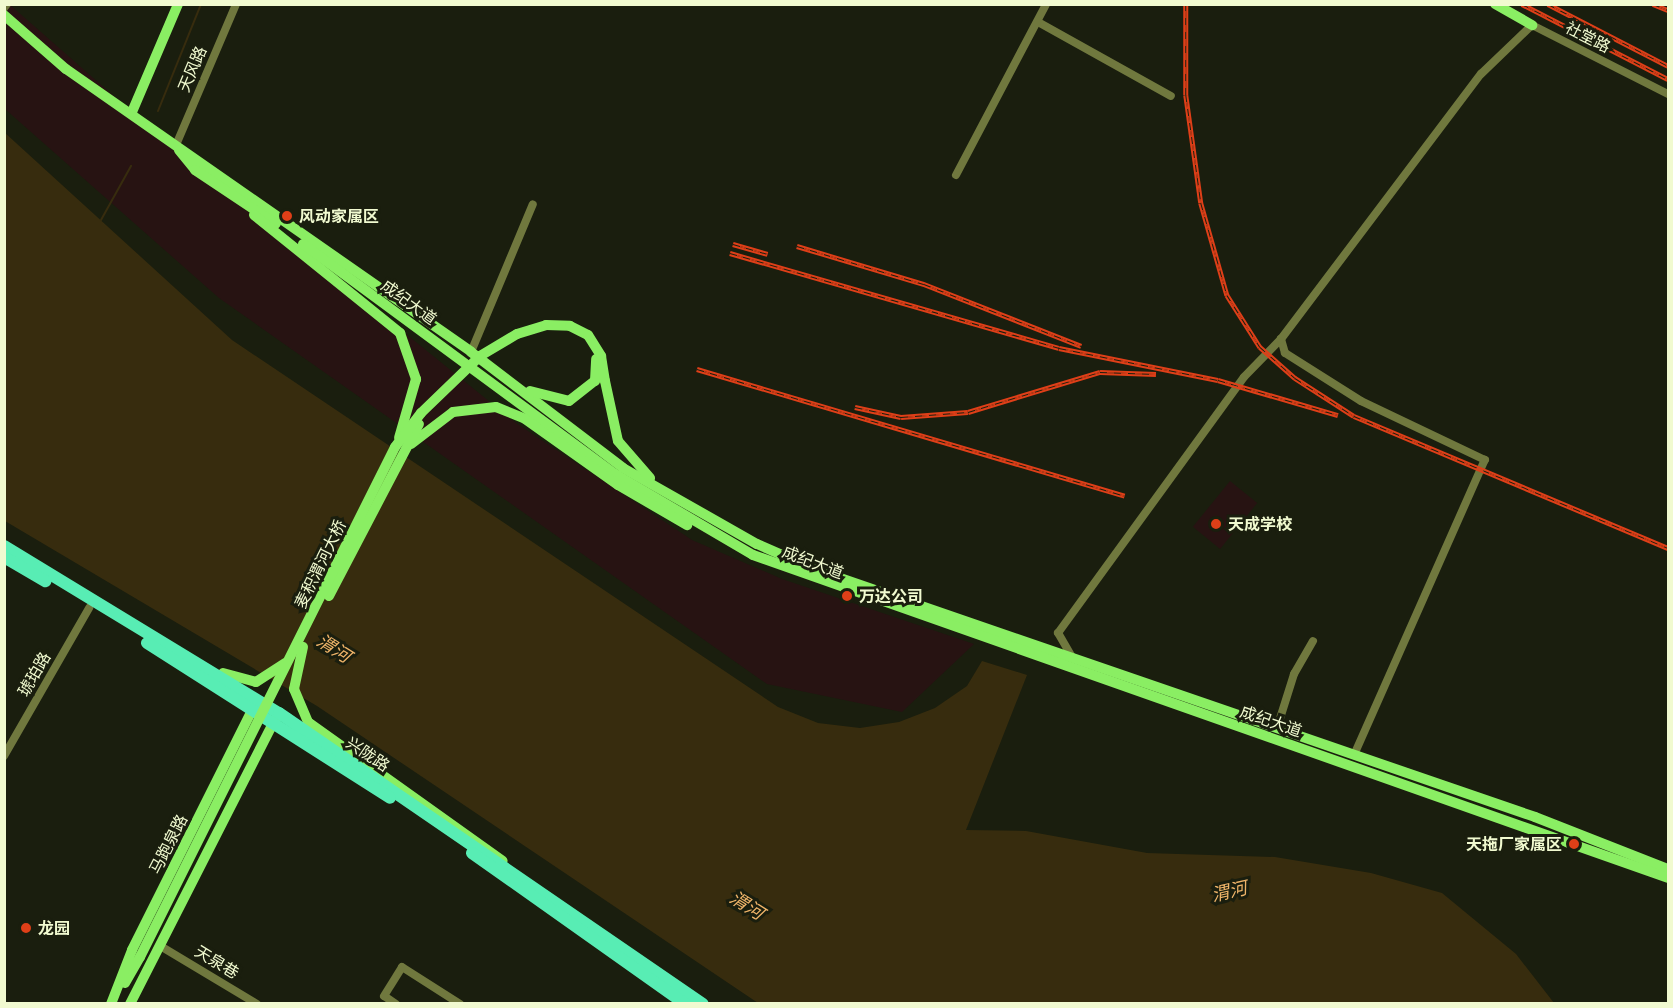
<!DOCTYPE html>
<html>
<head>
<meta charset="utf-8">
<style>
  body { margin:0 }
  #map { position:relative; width:1673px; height:1008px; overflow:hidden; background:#1a1e0e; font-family:"Exo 2","Noto Sans SC",sans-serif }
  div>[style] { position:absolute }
  .green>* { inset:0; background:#271312; transform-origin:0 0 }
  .water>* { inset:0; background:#372c0e }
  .stream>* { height:2px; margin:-1px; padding:0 1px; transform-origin:1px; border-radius:1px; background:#372c0e }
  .minor>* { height:8px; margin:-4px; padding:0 4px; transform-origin:4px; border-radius:4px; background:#70783e }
  .major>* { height:10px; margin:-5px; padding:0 5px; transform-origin:5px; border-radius:5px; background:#8aee63 }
  .highway>* { height:12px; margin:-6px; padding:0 6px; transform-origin:6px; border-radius:6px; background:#58edb4 }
  .rail>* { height:4.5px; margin-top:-2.25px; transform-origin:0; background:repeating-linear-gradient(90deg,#1a1e0e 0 7px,#df3f18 0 14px); box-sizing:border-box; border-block:2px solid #df3f18 }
  .major-bridge>* { height:10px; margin:-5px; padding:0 5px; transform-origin:5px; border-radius:5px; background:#8aee63 }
  .dots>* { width:16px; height:16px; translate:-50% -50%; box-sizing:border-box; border:3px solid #1a1e0e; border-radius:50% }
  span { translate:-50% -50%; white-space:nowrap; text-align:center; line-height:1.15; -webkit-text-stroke:6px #1a1e0e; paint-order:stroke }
  .street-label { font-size:16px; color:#f1fad0 }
  .poi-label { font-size:16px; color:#f1fad0; font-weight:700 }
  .left { translate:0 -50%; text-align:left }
  .right { translate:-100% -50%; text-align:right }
  .water-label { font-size:18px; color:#efb469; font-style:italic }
  .frame { position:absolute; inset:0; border:6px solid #f1fad0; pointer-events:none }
</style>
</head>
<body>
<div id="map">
  <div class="green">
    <div style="clip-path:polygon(9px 4px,132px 112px,516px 423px,692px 540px,782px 579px,974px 644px,902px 712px,767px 684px,219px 298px,5px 109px,4px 5px)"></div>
    <div style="left:1230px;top:481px;width:35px;height:59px;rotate:39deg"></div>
  </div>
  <div class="water">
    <div style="clip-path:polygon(4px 132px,232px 340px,778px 707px,818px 723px,860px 728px,899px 722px,935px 708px,967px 686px,982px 661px,1027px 675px,966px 830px,1026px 831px,1147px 853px,1275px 857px,1371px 873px,1442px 893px,1516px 954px,1554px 1003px,758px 1003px,317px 706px,5px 521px)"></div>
  </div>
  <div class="stream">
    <div style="left:158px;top:111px;width:115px;rotate:-68.1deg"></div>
    <div style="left:101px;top:220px;width:62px;rotate:-60.9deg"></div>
  </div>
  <div class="minor">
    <div style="left:4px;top:8px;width:5px;rotate:-53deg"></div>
    <div style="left:1038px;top:22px;width:152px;rotate:29.1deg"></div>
    <div style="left:176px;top:145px;width:153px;rotate:-66.9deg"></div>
    <div style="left:956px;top:175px;width:193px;rotate:-62.2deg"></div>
    <div style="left:471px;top:352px;width:160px;rotate:-67.3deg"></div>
    <div style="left:1072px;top:657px;width:28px;rotate:-120deg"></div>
    <div style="left:1058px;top:633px;width:316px;rotate:-54deg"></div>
    <div style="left:1244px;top:377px;width:53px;rotate:-45.8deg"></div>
    <div style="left:1277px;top:728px;width:57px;rotate:-72.5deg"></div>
    <div style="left:1294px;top:674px;width:38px;rotate:-60deg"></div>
    <div style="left:1354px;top:755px;width:323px;rotate:-66.1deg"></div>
    <div style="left:1485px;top:460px;width:137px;rotate:-154.6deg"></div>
    <div style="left:1361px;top:401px;width:90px;rotate:-147.7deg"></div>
    <div style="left:1285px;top:353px;width:15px;rotate:-106deg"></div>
    <div style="left:1281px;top:339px;width:332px;rotate:-53deg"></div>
    <div style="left:1481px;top:74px;width:71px;rotate:-43.9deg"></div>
    <div style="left:1532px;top:25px;width:153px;rotate:26.9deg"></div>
    <div style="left:4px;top:756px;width:171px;rotate:-60.1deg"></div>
    <div style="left:162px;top:947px;width:111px;rotate:31deg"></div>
    <div style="left:396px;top:1004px;width:14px;rotate:-146deg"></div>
    <div style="left:384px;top:996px;width:34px;rotate:-58deg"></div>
    <div style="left:402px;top:967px;width:69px;rotate:32.5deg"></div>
  </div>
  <div class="major">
    <div style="left:1495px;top:4px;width:43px;rotate:29.6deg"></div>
    <div style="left:4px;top:15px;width:82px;rotate:41.1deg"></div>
    <div style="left:66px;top:69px;width:494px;rotate:34.9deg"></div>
    <div style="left:471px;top:352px;width:191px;rotate:37.3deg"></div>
    <div style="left:623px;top:468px;width:154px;rotate:29.6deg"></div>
    <div style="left:757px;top:544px;width:62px;rotate:23.7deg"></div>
    <div style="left:814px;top:569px;width:762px;rotate:18.98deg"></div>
    <div style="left:1535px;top:817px;width:143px;rotate:21.4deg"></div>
    <div style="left:132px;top:112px;width:117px;rotate:-66.9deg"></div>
    <div style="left:179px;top:150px;width:26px;rotate:51deg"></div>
    <div style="left:195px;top:170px;width:97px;rotate:33.7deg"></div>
    <div style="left:254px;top:215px;width:188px;rotate:38.9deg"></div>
    <div style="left:400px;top:333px;width:49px;rotate:70.8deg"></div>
    <div style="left:416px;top:379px;width:61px;rotate:106.1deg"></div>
    <div style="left:303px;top:244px;width:388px;rotate:36.4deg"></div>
    <div style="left:615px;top:474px;width:160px;rotate:30.4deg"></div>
    <div style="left:753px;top:555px;width:970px;rotate:19.44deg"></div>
    <div style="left:605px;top:381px;width:61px;rotate:77.8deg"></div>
    <div style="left:618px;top:441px;width:49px;rotate:49.1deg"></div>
    <div style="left:530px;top:391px;width:40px;rotate:14.4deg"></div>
    <div style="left:569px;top:401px;width:33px;rotate:-38deg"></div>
    <div style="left:411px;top:444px;width:53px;rotate:-37.3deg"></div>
    <div style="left:453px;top:412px;width:43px;rotate:-6.6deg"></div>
    <div style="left:496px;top:407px;width:31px;rotate:22deg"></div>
    <div style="left:525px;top:419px;width:114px;rotate:35.4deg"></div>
    <div style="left:618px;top:485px;width:80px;rotate:30.1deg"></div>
    <div style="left:303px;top:647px;width:43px;rotate:102.1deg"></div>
    <div style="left:294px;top:689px;width:36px;rotate:67deg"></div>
    <div style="left:308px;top:722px;width:239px;rotate:35.5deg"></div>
    <div style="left:223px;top:673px;width:34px;rotate:15deg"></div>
    <div style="left:256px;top:682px;width:35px;rotate:-33deg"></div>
    <div style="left:125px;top:983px;width:30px;rotate:-60deg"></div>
    <div style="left:111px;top:1004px;width:58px;rotate:-68.7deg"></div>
    <div style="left:132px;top:950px;width:275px;rotate:-63.4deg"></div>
    <div style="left:130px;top:1004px;width:321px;rotate:-63deg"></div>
  </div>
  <div class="highway">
    <div style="left:4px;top:546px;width:322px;rotate:31.3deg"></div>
    <div style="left:279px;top:713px;width:514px;rotate:34.46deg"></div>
    <div style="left:4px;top:557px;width:48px;rotate:30.3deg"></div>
    <div style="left:147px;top:643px;width:288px;rotate:32.5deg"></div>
    <div style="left:472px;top:853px;width:261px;rotate:35.3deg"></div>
  </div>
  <div class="rail">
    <div style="left:1186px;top:4px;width:91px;rotate:90deg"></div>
    <div style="left:1186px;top:95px;width:109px;rotate:82.1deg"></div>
    <div style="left:1201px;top:203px;width:96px;rotate:74.2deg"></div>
    <div style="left:1227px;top:295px;width:62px;rotate:57.6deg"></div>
    <div style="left:1260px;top:347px;width:47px;rotate:41.5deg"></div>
    <div style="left:1295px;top:378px;width:70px;rotate:32.8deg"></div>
    <div style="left:1354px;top:416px;width:341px;rotate:22.8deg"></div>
    <div style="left:1522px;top:4px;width:164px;rotate:27.2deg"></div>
    <div style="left:1548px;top:4px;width:135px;rotate:27.3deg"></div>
    <div style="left:1653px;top:4px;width:16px;rotate:22deg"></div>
    <div style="left:733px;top:244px;width:36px;rotate:16deg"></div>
    <div style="left:797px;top:246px;width:133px;rotate:16.7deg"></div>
    <div style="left:924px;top:284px;width:169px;rotate:21.5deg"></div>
    <div style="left:730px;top:253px;width:342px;rotate:16.1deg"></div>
    <div style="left:1059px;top:348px;width:162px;rotate:11.4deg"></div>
    <div style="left:1218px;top:380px;width:125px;rotate:16.3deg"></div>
    <div style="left:697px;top:369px;width:446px;rotate:16.5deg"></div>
    <div style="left:855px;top:407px;width:47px;rotate:12.3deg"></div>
    <div style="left:901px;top:417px;width:67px;rotate:-4.3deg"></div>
    <div style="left:968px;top:412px;width:138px;rotate:-16.9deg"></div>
    <div style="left:1100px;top:372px;width:56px;rotate:2deg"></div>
  </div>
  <div class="major-bridge">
    <div style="left:595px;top:381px;width:22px;rotate:-87deg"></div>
    <div style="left:329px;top:596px;width:194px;rotate:-62.4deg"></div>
    <div style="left:140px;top:957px;width:570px;rotate:-63.43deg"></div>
    <div style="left:395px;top:447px;width:43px;rotate:-52.6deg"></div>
    <div style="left:421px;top:413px;width:82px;rotate:-44deg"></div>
    <div style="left:480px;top:356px;width:43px;rotate:-30.7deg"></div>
    <div style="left:517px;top:334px;width:30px;rotate:-17deg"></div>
    <div style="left:546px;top:325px;width:24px;rotate:2deg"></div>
    <div style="left:570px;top:326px;width:20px;rotate:27deg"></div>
    <div style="left:588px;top:335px;width:25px;rotate:58deg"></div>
    <div style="left:601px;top:356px;width:25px;rotate:81deg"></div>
  </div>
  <div class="dots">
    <div style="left:287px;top:216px;background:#df3f18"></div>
    <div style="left:1216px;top:524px;background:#df3f18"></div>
    <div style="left:847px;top:596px;background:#df3f18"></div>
    <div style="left:1574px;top:844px;background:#df3f18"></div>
    <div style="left:26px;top:928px;background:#df3f18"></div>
  </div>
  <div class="street-label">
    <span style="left:1588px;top:37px;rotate:27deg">社堂路</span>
    <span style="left:192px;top:69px;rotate:-67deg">天风路</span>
    <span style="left:409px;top:302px;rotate:36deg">成纪大道</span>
    <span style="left:813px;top:562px;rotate:21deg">成纪大道</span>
    <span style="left:320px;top:564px;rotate:-64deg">麦积渭河大桥</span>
    <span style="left:34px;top:674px;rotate:-60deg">琥珀路</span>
    <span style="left:1271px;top:721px;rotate:19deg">成纪大道</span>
    <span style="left:368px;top:754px;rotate:34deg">兴陇路</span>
    <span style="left:168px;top:844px;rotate:-63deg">马跑泉路</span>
    <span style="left:217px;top:962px;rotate:31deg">天泉巷</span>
  </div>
  <div class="poi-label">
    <span class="left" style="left:299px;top:216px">风动家属区</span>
    <span class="left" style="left:1228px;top:524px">天成学校</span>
    <span class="left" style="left:859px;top:596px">万达公司</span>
    <span class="right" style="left:1562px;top:844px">天拖厂家属区</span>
    <span class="left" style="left:38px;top:928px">龙园</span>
  </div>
  <div class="water-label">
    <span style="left:334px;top:648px;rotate:32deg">渭河</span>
    <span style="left:1229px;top:891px;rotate:-13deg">渭河</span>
    <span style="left:747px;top:905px;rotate:32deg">渭河</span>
  </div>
  <div class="frame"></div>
</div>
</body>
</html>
